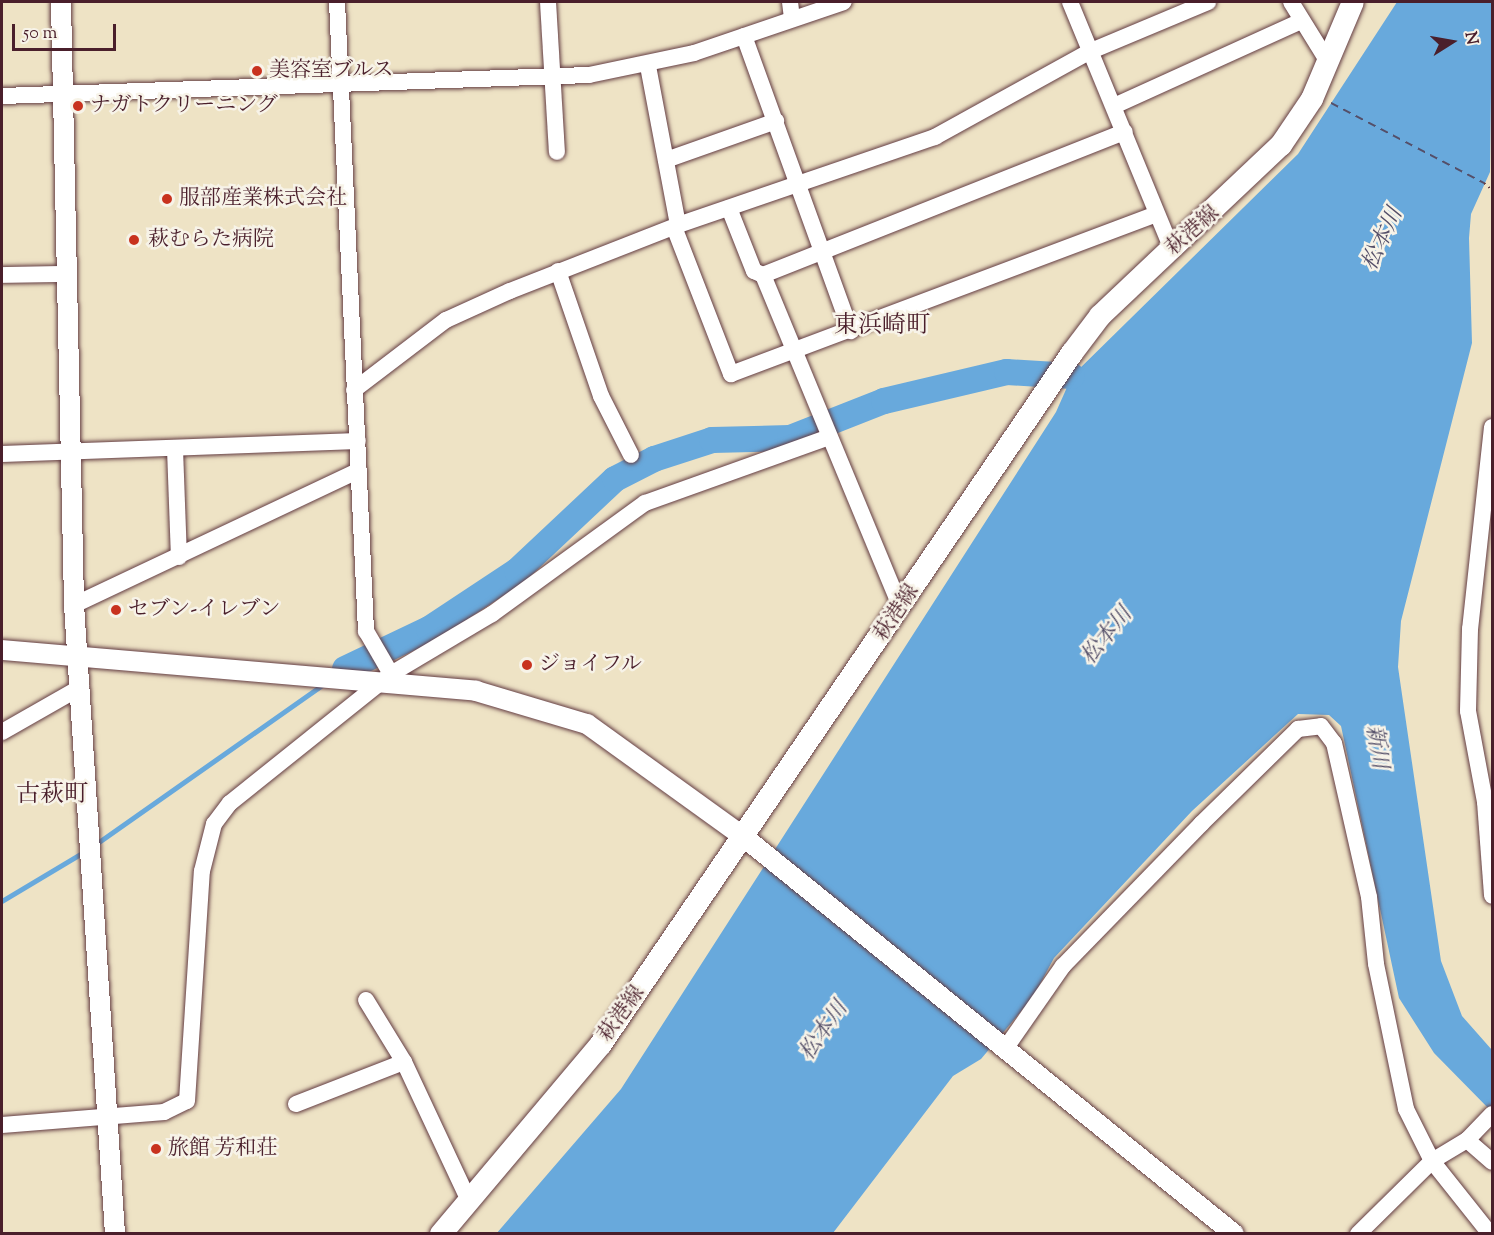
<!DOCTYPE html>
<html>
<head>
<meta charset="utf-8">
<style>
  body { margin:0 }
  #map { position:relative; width:1494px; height:1235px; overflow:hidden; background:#eee3c5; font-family:"Sorts Mill Goudy","Noto Serif JP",serif }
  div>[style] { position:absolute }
  .water>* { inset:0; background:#68a9dc }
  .stream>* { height:4.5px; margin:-2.25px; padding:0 2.25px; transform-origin:2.25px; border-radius:2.25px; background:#68a9dc }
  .river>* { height:26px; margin:-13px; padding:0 13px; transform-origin:13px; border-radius:13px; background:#68a9dc }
  .ferry>* { height:1.5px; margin-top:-0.75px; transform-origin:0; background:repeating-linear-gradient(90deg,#544f69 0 8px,transparent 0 14px) }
  .path>* { height:2px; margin-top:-1px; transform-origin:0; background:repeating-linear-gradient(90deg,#633c42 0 1.5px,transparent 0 6px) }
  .roads { filter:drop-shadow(0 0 2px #633c42) drop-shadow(0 0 2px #633c42) }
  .minor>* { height:16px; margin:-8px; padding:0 8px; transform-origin:8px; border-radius:8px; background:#fff }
  .tertiary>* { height:20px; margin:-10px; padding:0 10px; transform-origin:10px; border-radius:10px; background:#fff }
  .secondary>* { height:22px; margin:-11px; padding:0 11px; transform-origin:11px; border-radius:11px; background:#fff }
  .dots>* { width:16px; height:16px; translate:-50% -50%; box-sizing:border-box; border:3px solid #f7f3e8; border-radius:50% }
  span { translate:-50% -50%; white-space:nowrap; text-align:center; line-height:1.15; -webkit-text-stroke:5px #f7f3e8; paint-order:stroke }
  .poi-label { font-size:21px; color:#4a1f2b }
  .left { translate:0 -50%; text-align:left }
  .street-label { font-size:21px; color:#4a1f2b }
  .water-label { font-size:22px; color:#544f69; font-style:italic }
  .quarter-label { font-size:24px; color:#4a1f2b }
  .frame { position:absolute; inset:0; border:3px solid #4a1f2b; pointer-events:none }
  .north { position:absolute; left:1422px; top:12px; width:60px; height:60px; -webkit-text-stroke:4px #f7f3e8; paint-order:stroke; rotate:79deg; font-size:16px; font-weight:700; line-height:24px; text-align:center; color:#4a1f2b }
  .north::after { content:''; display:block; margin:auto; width:21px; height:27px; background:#4a1f2b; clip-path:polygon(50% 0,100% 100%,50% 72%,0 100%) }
  .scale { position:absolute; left:12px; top:24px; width:104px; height:27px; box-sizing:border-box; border:3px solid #4a1f2b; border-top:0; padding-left:8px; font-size:18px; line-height:21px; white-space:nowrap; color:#4a1f2b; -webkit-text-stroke:4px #f7f3e8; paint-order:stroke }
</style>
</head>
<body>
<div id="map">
  <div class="water">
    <div style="clip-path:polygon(1397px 2px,1492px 2px,1490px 172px,1471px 214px,1469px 238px,1472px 343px,1401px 621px,1398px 667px,1441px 961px,1462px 1016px,1492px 1050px,1492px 1112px,1434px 1053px,1399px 998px,1341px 726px,1329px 715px,1298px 714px,1192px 811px,1054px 958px,1033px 997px,981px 1059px,953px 1076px,833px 1233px,496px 1234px,621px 1089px,1056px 412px,1072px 376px,1298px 154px)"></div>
  </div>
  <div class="stream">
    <div style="left:96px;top:844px;width:276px;rotate:-35.1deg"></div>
    <div style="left:2px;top:901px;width:96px;rotate:-30.9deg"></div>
  </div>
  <div class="river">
    <div style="left:345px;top:669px;width:93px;rotate:-25.5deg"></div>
    <div style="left:429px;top:629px;width:105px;rotate:-33.4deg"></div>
    <div style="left:517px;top:571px;width:134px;rotate:-43.2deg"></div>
    <div style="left:615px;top:479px;width:44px;rotate:-27.1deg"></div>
    <div style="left:654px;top:459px;width:61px;rotate:-18.1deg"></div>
    <div style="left:712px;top:440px;width:78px;rotate:-1.5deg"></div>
    <div style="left:790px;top:438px;width:101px;rotate:-21.5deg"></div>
    <div style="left:884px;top:401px;width:126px;rotate:-13.3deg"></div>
    <div style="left:1007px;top:372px;width:65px;rotate:3.5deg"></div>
  </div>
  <div class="ferry">
    <div style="left:1331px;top:103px;width:173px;rotate:27.6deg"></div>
  </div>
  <div class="path">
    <div style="left:1484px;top:183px;width:11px;rotate:41deg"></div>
  </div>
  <div class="roads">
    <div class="minor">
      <div style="left:337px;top:2px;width:630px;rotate:87.36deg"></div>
      <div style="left:366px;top:631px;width:50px;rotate:59.8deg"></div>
      <div style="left:548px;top:2px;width:150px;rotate:86.6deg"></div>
      <div style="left:790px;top:2px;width:17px;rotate:83deg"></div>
      <div style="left:1070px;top:2px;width:268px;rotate:67.6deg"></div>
      <div style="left:1291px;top:2px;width:70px;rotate:58.3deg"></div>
      <div style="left:744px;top:36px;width:314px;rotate:70.1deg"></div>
      <div style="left:648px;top:66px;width:162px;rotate:79.3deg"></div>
      <div style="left:2px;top:96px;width:587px;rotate:-2.05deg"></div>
      <div style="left:589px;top:75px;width:107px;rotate:-11.8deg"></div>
      <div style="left:694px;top:53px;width:158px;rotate:-18.8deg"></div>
      <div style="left:1114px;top:106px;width:205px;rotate:-24.4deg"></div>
      <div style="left:666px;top:160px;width:117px;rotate:-19.5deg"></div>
      <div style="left:729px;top:208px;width:68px;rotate:68.4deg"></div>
      <div style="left:754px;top:271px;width:10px;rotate:24deg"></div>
      <div style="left:763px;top:275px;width:360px;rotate:67.5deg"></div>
      <div style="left:674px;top:227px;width:158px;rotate:68.8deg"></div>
      <div style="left:731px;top:374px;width:454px;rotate:-20.6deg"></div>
      <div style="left:558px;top:271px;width:132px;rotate:71deg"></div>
      <div style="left:601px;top:396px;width:66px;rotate:63deg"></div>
      <div style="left:2px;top:275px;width:64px;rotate:-0.9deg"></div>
      <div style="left:763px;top:275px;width:389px;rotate:-21.6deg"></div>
      <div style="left:354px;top:390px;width:116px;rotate:-37.3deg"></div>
      <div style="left:446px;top:320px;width:70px;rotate:-24.4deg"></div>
      <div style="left:510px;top:291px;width:180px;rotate:-21.4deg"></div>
      <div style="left:678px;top:225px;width:272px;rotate:-18.9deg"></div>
      <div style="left:935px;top:137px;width:178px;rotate:-28.9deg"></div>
      <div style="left:1091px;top:51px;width:127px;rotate:-22.7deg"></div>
      <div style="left:1492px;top:427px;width:203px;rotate:96.2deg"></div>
      <div style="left:1470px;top:629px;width:82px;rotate:91.4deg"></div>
      <div style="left:1468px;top:711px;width:93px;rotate:79.4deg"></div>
      <div style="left:1485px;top:802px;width:94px;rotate:85.7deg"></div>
      <div style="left:175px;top:449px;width:108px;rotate:87.9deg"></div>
      <div style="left:2px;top:454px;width:356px;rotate:-2.1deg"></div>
      <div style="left:74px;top:605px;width:315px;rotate:-25.3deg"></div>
      <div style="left:2px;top:732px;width:91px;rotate:-29.7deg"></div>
      <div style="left:366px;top:1000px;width:73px;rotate:58.5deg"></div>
      <div style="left:404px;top:1062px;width:153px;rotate:64.9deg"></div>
      <div style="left:1005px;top:1049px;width:101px;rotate:-55.1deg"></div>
      <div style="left:1063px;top:966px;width:198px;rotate:-45.8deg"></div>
      <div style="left:1201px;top:824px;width:136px;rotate:-44.4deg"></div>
      <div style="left:1298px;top:729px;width:23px;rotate:-7deg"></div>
      <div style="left:1321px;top:726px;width:21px;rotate:53deg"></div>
      <div style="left:1334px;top:743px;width:158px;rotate:77.2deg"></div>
      <div style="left:1369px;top:897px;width:67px;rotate:84deg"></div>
      <div style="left:1376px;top:964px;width:148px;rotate:78.3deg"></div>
      <div style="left:1406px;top:1109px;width:58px;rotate:63.4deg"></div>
      <div style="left:1432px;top:1161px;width:93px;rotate:51.5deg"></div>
      <div style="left:296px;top:1104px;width:116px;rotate:-21.3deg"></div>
      <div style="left:2px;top:1125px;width:163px;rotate:-4.6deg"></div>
      <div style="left:164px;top:1112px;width:25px;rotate:-26deg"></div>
      <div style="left:187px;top:1101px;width:230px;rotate:-86.3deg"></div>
      <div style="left:202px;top:871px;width:49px;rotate:-75.7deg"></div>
      <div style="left:214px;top:824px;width:26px;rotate:-53deg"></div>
      <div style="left:230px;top:803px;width:206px;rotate:-38.7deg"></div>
      <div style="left:391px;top:674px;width:117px;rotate:-30.7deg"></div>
      <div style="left:492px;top:614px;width:189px;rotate:-36deg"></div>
      <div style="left:645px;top:503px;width:193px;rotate:-19.7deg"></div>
      <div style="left:1467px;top:1140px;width:33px;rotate:41deg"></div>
      <div style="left:1358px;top:1234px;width:104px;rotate:-44.6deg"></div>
      <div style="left:1432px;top:1161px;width:41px;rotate:-31deg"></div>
      <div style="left:1467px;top:1140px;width:36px;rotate:-46deg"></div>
    </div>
    <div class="tertiary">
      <div style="left:61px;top:2px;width:603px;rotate:88.76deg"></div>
      <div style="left:74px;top:605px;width:630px;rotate:86.27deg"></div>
      <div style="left:2px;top:650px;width:476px;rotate:4.9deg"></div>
      <div style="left:476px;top:691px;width:116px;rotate:16.6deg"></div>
      <div style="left:587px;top:724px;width:195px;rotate:35.8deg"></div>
      <div style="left:745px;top:838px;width:629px;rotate:39deg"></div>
    </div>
    <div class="secondary">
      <div style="left:441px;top:1234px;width:248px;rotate:-49.9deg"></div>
      <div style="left:601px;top:1044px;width:836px;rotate:-55.72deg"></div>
      <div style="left:1072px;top:353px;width:46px;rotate:-52.9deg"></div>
      <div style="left:1100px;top:316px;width:249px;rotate:-43.4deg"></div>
      <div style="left:1281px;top:145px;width:55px;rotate:-56deg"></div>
      <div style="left:1312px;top:99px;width:105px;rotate:-67.1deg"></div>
    </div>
  </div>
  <div class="dots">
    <div style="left:257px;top:71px;background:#c8321e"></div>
    <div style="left:78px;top:106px;background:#c8321e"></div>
    <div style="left:167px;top:199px;background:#c8321e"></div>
    <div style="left:134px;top:240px;background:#c8321e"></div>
    <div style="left:116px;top:610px;background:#c8321e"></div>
    <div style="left:527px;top:665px;background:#c8321e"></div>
    <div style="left:156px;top:1149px;background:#c8321e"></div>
  </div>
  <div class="poi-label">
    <span class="left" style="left:269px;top:71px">美容室ブルス</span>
    <span class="left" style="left:90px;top:106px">ナガトクリーニング</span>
    <span class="left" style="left:179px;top:199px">服部産業株式会社</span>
    <span class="left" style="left:148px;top:240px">萩むらた病院</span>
    <span class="left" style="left:128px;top:610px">セブン-イレブン</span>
    <span class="left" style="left:539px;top:665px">ジョイフル</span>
    <span class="left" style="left:168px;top:1149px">旅館 芳和荘</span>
  </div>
  <div class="street-label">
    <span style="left:1193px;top:231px;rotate:-41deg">萩港線</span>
    <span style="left:897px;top:613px;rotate:-56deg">萩港線</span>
    <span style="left:622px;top:1014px;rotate:-54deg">萩港線</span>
  </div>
  <div class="water-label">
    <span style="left:1384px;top:240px;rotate:-65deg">松本川</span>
    <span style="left:1108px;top:637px;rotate:-51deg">松本川</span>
    <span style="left:1375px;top:747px;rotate:81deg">新川</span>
    <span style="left:825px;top:1032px;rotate:-55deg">松本川</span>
  </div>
  <div class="quarter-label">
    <span style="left:882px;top:327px">東浜崎町</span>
    <span style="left:52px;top:796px">古萩町</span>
  </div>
  <div class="frame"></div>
  <div class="north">N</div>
  <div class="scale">50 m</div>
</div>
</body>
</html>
